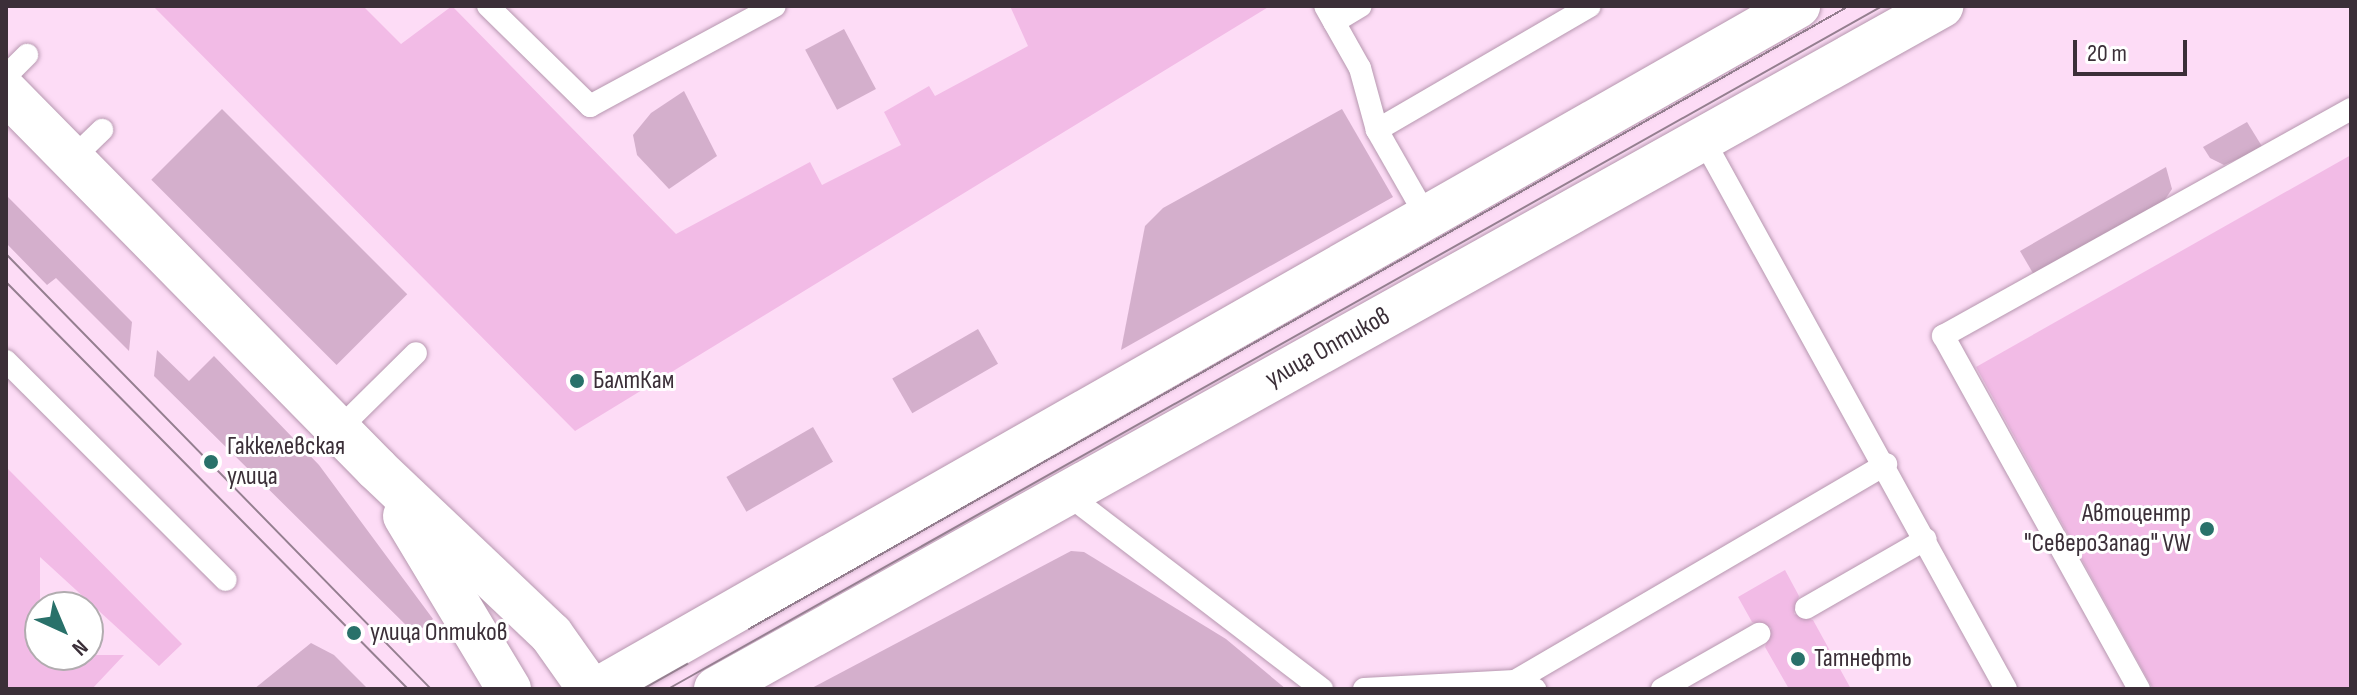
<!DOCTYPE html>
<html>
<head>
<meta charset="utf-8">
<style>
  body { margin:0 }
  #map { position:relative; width:2357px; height:695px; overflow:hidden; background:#fddcf6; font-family:"Sofia Sans Condensed",sans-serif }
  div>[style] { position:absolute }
  .green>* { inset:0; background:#d4afcc; transform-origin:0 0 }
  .building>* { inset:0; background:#f2bbe6 }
  .roads { filter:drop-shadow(0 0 2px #b697af) drop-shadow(0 0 2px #b697af) }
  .lane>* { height:22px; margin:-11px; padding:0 11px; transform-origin:11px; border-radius:11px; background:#fff }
  .secondary>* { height:44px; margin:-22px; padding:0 22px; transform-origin:22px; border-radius:22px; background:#fff }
  .tram>* { height:2px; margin:-1px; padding:0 1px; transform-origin:1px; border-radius:1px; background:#957f90 }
  .dots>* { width:22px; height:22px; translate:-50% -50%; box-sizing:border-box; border:4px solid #fff; border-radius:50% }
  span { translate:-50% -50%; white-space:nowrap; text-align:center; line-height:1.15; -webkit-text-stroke:6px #fff; paint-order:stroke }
  .street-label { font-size:26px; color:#3b2f38 }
  .poi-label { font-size:26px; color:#3b2f38 }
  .left { translate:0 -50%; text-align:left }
  .right { translate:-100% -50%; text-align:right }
  .frame { position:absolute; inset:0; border:8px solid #3b2f38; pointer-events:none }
  .north { position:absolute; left:24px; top:591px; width:80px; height:80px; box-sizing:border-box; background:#fff; border:2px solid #b1acaf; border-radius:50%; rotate:136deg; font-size:22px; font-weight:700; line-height:32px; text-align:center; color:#3b2f38 }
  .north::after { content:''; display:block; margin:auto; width:28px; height:36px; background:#29716a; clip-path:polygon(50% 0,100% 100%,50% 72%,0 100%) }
  .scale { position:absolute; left:2073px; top:40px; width:114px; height:36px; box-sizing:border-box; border:4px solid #3b2f38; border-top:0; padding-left:10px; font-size:24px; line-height:28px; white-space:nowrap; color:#3b2f38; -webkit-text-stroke:6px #fff; paint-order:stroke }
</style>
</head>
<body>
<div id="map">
  <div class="green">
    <div style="left:844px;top:29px;width:68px;height:44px;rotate:62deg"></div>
    <div style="clip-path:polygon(684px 91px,717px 156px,669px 189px,637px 155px,633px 135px,651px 113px)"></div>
    <div style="left:222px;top:109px;width:262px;height:100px;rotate:45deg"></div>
    <div style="clip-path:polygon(1342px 109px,1393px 197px,1121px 350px,1145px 226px,1163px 208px)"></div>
    <div style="clip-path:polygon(2247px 122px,2263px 148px,2224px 165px,2210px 158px,2203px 147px)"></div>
    <div style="clip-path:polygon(2166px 167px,2172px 189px,2164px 201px,2034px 275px,2020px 251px)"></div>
    <div style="clip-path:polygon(6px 195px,132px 322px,129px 351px,56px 278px,47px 285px,6px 243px)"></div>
    <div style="left:978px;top:329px;width:40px;height:99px;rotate:60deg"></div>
    <div style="clip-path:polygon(157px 350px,189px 381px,214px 356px,319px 465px,433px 619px,415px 634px,154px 376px)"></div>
    <div style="left:813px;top:427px;width:40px;height:100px;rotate:60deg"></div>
    <div style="clip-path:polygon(1071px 551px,1084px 552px,1226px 639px,1286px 689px,810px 689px)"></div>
    <div style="clip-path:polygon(311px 643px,334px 655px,368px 689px,254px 689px)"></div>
  </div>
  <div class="building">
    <div style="clip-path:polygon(153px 6px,363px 6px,401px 44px,452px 6px,676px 234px,810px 162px,822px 185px,901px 145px,884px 112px,929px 86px,935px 96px,1028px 46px,1010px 6px,1270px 6px,575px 431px)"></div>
    <div style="clip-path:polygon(2351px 155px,2351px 689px,2153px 689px,1976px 367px)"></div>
    <div style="clip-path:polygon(6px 467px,182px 644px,159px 666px,40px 557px,40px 655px,124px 655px,92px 689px,6px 689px)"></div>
    <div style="clip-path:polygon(1785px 570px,1799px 596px,1794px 614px,1813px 620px,1851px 689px,1789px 689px,1765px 647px,1771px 628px,1752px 622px,1738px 597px)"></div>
  </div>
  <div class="roads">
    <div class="lane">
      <div style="left:488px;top:6px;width:143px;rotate:44.4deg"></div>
      <div style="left:590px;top:106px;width:210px;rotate:-28.4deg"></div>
      <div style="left:1325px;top:6px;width:71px;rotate:60.6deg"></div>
      <div style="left:1360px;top:68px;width:64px;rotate:74.7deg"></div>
      <div style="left:1334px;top:22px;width:31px;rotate:-31deg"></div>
      <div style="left:6px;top:76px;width:30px;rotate:-45deg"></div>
      <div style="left:1703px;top:139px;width:628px;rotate:61.15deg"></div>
      <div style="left:72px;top:159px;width:42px;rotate:-44deg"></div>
      <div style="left:1426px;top:216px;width:99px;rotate:-119.7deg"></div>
      <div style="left:1377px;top:130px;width:246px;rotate:-30.2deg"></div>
      <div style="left:6px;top:361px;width:310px;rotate:44.9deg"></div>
      <div style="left:339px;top:429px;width:108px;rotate:-44.6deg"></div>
      <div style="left:1067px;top:494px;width:321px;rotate:37.4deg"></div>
      <div style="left:1806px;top:608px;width:138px;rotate:-29.9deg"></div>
      <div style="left:1515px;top:681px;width:430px;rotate:-30.3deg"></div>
      <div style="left:1364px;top:689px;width:151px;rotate:-3deg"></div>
      <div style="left:1515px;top:681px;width:22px;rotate:22deg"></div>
      <div style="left:1662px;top:689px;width:112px;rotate:-29.6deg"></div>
      <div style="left:2139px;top:689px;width:404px;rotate:-119deg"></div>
      <div style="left:1943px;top:336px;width:467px;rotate:-29.1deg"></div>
    </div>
    <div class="secondary">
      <div style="left:6px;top:92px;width:529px;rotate:45.46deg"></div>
      <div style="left:377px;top:469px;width:240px;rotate:43.5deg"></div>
      <div style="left:551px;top:634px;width:67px;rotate:54.7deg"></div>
      <div style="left:405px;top:516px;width:202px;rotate:59deg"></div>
      <div style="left:598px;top:689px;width:1381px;rotate:-29.65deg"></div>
      <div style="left:716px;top:689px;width:1403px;rotate:-29.14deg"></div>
    </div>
  </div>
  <div class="tram">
    <div style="left:6px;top:254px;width:608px;rotate:45.67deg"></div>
    <div style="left:6px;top:282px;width:572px;rotate:45.35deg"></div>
    <div style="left:749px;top:629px;width:1264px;rotate:-29.53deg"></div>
    <div style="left:643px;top:689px;width:51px;rotate:-29.6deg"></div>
    <div style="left:668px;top:689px;width:1393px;rotate:-29.36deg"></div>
  </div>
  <div class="dots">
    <div style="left:577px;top:381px;background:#29716a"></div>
    <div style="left:211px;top:462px;background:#29716a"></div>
    <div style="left:2207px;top:529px;background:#29716a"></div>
    <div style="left:354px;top:633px;background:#29716a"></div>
    <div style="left:1798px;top:659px;background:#29716a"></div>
  </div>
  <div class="street-label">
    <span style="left:1328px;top:348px;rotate:-29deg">улица Оптиков</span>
  </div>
  <div class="poi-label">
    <span class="left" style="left:593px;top:381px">БалтКам</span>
    <span class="left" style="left:227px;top:462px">Гаккелевская<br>улица</span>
    <span class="right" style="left:2191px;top:529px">Автоцентр<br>"СевероЗапад" VW</span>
    <span class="left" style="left:370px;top:633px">улица Оптиков</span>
    <span class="left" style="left:1814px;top:659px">Татнефть</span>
  </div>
  <div class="frame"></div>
  <div class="north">N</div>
  <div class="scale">20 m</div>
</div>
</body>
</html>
